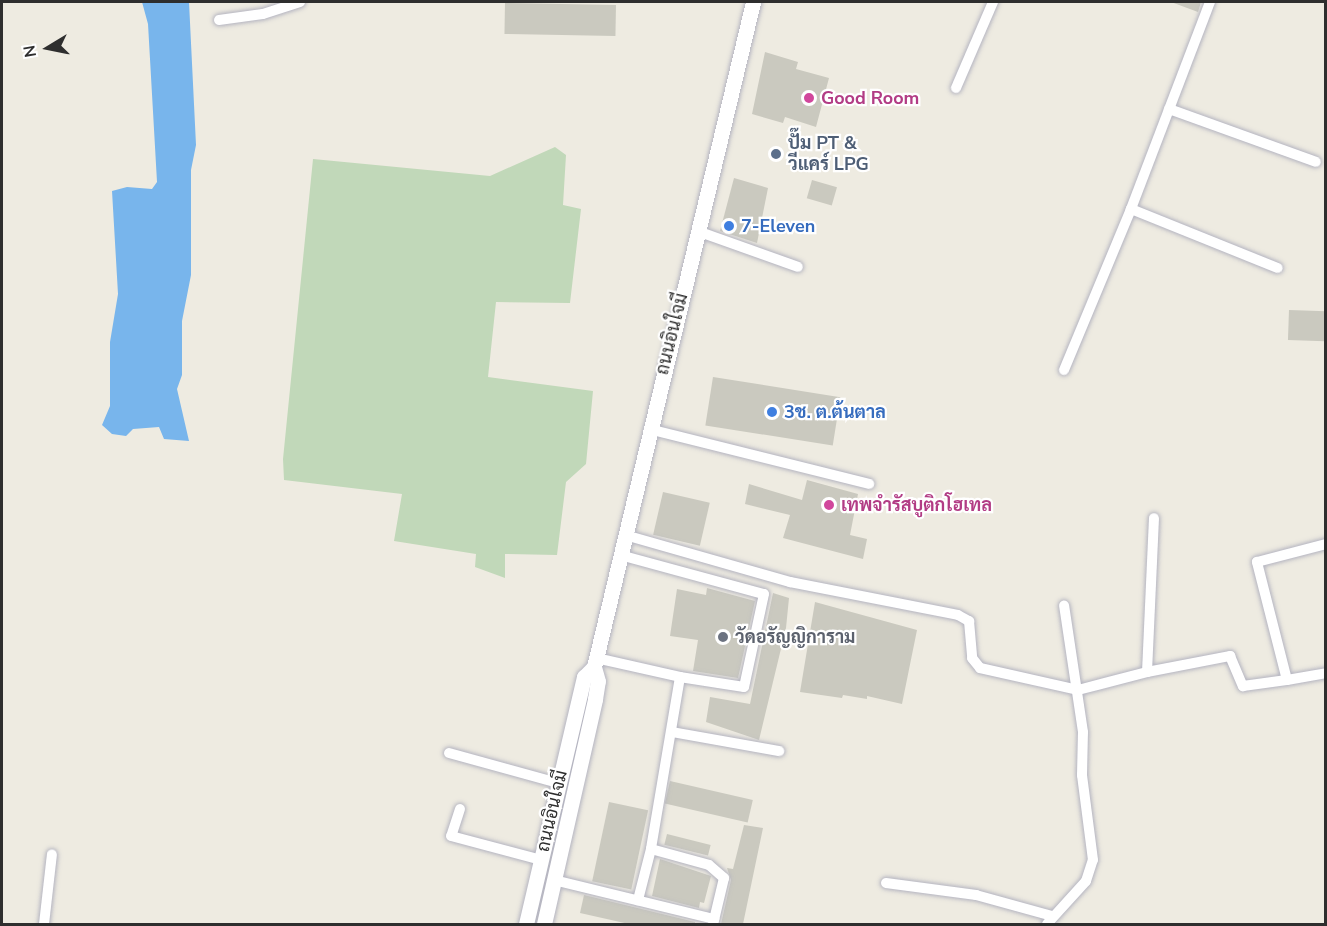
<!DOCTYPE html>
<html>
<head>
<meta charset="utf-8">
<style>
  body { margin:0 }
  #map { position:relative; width:1327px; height:926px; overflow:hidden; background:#eeebe1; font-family:"Nunito Sans",Sarabun,sans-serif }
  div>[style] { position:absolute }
  .cemetery>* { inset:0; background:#c1d8b9 }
  .water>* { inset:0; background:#78b5ec }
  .building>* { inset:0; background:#cac9bf; transform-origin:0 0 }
  .roads { filter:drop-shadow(0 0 2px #b4b4c0) drop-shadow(0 0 2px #b4b4c0) }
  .street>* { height:10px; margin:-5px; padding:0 5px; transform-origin:5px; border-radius:5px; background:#fff }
  .secondary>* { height:15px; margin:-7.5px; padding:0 7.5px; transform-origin:7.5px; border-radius:7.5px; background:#fff }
  .dots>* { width:16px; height:16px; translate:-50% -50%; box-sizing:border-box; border:3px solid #fff; border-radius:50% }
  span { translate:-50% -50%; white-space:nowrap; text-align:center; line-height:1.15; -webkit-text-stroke:4.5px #fff; paint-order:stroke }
  .hotel-label { font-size:18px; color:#b23c85; font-weight:700 }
  .left { translate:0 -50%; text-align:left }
  .service-label { font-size:18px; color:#4e5e75; font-weight:700 }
  .shop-label { font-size:18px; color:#366cbe; font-weight:700 }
  .street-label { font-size:18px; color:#2e2e2e }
  .worship-label { font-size:18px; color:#5b616d; font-weight:700 }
  .frame { position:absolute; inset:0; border:3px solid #2e2e2e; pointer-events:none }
  .north { position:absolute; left:18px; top:18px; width:60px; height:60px; -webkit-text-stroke:4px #fff; paint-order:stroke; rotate:260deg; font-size:16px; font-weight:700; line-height:24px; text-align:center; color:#2e2e2e }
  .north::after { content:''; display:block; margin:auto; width:21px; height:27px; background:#2e2e2e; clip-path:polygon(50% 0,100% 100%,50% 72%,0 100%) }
</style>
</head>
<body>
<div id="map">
  <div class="cemetery">
    <div style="clip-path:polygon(555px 147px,566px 155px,563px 205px,581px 209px,570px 303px,496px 302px,488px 377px,593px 391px,586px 464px,566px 482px,557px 555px,505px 554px,505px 578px,475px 567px,476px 554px,394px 541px,402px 494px,284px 480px,283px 459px,313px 159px,490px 176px)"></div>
  </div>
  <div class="water">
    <div style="clip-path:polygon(142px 2px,189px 2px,196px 145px,191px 170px,191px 275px,182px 321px,182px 375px,177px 389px,189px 441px,164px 439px,159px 427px,133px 429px,126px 436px,112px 434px,102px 425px,110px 406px,110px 342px,118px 294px,112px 191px,127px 187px,152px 189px,157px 182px,148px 24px)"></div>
  </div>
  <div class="building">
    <div style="clip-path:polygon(1171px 2px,1201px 2px,1198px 12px)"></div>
    <div style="left:505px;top:3px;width:111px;height:31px;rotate:1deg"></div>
    <div style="clip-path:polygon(765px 52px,798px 62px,796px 69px,829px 78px,816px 127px,785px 117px,783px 123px,752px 114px)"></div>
    <div style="clip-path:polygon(734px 178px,768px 188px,757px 243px,720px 231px)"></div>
    <div style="left:812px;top:180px;width:26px;height:19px;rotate:16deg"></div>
    <div style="left:1289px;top:310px;width:37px;height:30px;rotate:2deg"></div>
    <div style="left:713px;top:377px;width:129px;height:49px;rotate:9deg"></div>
    <div style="clip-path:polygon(807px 480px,858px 494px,850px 535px,867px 539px,863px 559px,783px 538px,790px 515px,745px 504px,749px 484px,802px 500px)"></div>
    <div style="left:663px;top:492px;width:48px;height:44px;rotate:13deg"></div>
    <div style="clip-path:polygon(707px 588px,755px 601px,738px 678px,693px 671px,698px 640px,670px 636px,677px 589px,706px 595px)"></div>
    <div style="clip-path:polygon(773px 593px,789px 598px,786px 628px,759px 740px,706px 722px,710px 697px,750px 704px)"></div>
    <div style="clip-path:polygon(815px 602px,917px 630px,902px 704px,867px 696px,867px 699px,843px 695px,842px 698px,800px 692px)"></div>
    <div style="left:670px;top:781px;width:85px;height:23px;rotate:13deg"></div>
    <div style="left:609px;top:802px;width:40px;height:81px;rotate:12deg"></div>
    <div style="clip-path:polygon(744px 825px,763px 828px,743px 924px,721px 924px,731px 880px,727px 868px,733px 869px)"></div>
    <div style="left:667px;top:834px;width:45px;height:11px;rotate:14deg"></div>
    <div style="clip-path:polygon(660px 859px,711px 876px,704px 903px,700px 902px,699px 908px,652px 896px)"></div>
    <div style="clip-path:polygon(584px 895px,695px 922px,695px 924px,629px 924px,580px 913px)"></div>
  </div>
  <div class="roads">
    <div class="street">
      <div style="left:1210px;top:2px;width:222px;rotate:110.9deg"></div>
      <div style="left:1131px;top:209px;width:158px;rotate:21.9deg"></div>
      <div style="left:219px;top:20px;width:44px;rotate:-7.8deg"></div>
      <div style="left:263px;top:14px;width:39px;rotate:-18deg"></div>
      <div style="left:956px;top:88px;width:94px;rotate:-66.7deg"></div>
      <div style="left:1169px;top:109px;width:156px;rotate:19.8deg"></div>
      <div style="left:697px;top:231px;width:107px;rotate:19.6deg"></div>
      <div style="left:1064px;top:370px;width:174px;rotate:-67.4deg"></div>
      <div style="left:649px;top:429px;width:227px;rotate:14deg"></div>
      <div style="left:625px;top:535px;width:172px;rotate:15.9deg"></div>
      <div style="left:790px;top:582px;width:171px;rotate:11.1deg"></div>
      <div style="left:958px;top:615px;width:13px;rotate:29deg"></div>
      <div style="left:969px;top:621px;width:37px;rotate:85deg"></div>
      <div style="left:972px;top:658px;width:13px;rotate:51deg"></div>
      <div style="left:980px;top:668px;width:100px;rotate:12.7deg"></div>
      <div style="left:1078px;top:690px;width:71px;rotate:-14.6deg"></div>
      <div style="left:1147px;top:672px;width:154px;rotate:-87.4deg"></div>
      <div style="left:620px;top:555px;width:149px;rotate:15.2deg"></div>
      <div style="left:764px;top:594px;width:95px;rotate:102.1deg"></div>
      <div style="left:744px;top:687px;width:65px;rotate:-171.1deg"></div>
      <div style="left:596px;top:658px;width:86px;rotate:12.7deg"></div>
      <div style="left:680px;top:677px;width:174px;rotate:99.6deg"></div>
      <div style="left:651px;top:849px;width:53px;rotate:104.3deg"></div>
      <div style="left:1147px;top:672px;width:85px;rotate:-10.9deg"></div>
      <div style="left:1230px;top:656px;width:33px;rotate:67deg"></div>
      <div style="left:1243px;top:686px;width:44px;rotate:-7.8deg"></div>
      <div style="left:1287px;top:680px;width:122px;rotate:-104.3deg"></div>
      <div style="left:1257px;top:562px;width:71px;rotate:-14.6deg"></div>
      <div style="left:1287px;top:680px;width:40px;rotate:-10deg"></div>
      <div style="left:672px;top:732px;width:109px;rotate:10.1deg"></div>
      <div style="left:449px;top:753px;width:113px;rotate:15.4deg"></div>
      <div style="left:460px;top:809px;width:28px;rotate:108deg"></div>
      <div style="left:451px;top:836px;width:93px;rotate:14.9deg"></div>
      <div style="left:651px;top:849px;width:60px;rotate:15.4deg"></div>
      <div style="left:709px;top:865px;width:20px;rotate:41deg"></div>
      <div style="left:724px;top:878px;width:47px;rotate:103.4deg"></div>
      <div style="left:554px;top:880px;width:165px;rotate:13.7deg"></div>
      <div style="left:886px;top:883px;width:91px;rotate:7.6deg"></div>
      <div style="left:976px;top:895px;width:79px;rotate:15.4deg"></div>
      <div style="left:44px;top:924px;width:70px;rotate:-83.5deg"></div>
      <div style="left:1047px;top:924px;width:58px;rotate:-47.8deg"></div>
      <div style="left:1086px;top:881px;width:22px;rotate:-72deg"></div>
      <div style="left:1093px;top:860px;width:86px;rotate:-97.4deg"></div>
      <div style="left:1082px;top:775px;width:43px;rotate:-88.7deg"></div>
      <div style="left:1083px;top:732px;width:128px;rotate:-98.5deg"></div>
    </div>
    <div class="secondary">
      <div style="left:526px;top:924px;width:254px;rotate:-76.8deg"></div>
      <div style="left:584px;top:677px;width:14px;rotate:-45deg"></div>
      <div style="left:544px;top:924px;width:231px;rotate:-77.2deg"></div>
      <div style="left:595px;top:699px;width:18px;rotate:-81deg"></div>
      <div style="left:598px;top:681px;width:15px;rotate:-106deg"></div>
      <div style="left:594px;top:667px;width:684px;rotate:-76.55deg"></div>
    </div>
  </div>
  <div class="dots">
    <div style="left:809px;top:98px;background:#d1479c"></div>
    <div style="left:776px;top:154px;background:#5c6f8a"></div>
    <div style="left:729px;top:226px;background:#3f7fe0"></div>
    <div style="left:772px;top:412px;background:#3f7fe0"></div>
    <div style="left:829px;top:505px;background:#d1479c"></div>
    <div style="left:723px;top:637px;background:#6b7280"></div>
  </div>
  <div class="hotel-label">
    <span class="left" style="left:821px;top:98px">Good Room</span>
    <span class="left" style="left:841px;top:505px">เทพจำรัสบูติกโฮเทล</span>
  </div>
  <div class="service-label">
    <span class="left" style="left:788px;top:154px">ปั๊ม PT &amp;<br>วีแคร์ LPG</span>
  </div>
  <div class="shop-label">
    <span class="left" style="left:741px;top:226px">7-Eleven</span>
    <span class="left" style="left:784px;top:412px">3ช. ต.ต้นตาล</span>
  </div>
  <div class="street-label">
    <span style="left:672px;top:334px;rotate:-76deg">ถนนอินใจมี</span>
    <span style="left:552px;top:811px;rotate:-77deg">ถนนอินใจมี</span>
  </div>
  <div class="worship-label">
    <span class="left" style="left:735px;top:637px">วัดอรัญญิการาม</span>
  </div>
  <div class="frame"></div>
  <div class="north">N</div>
</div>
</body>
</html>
